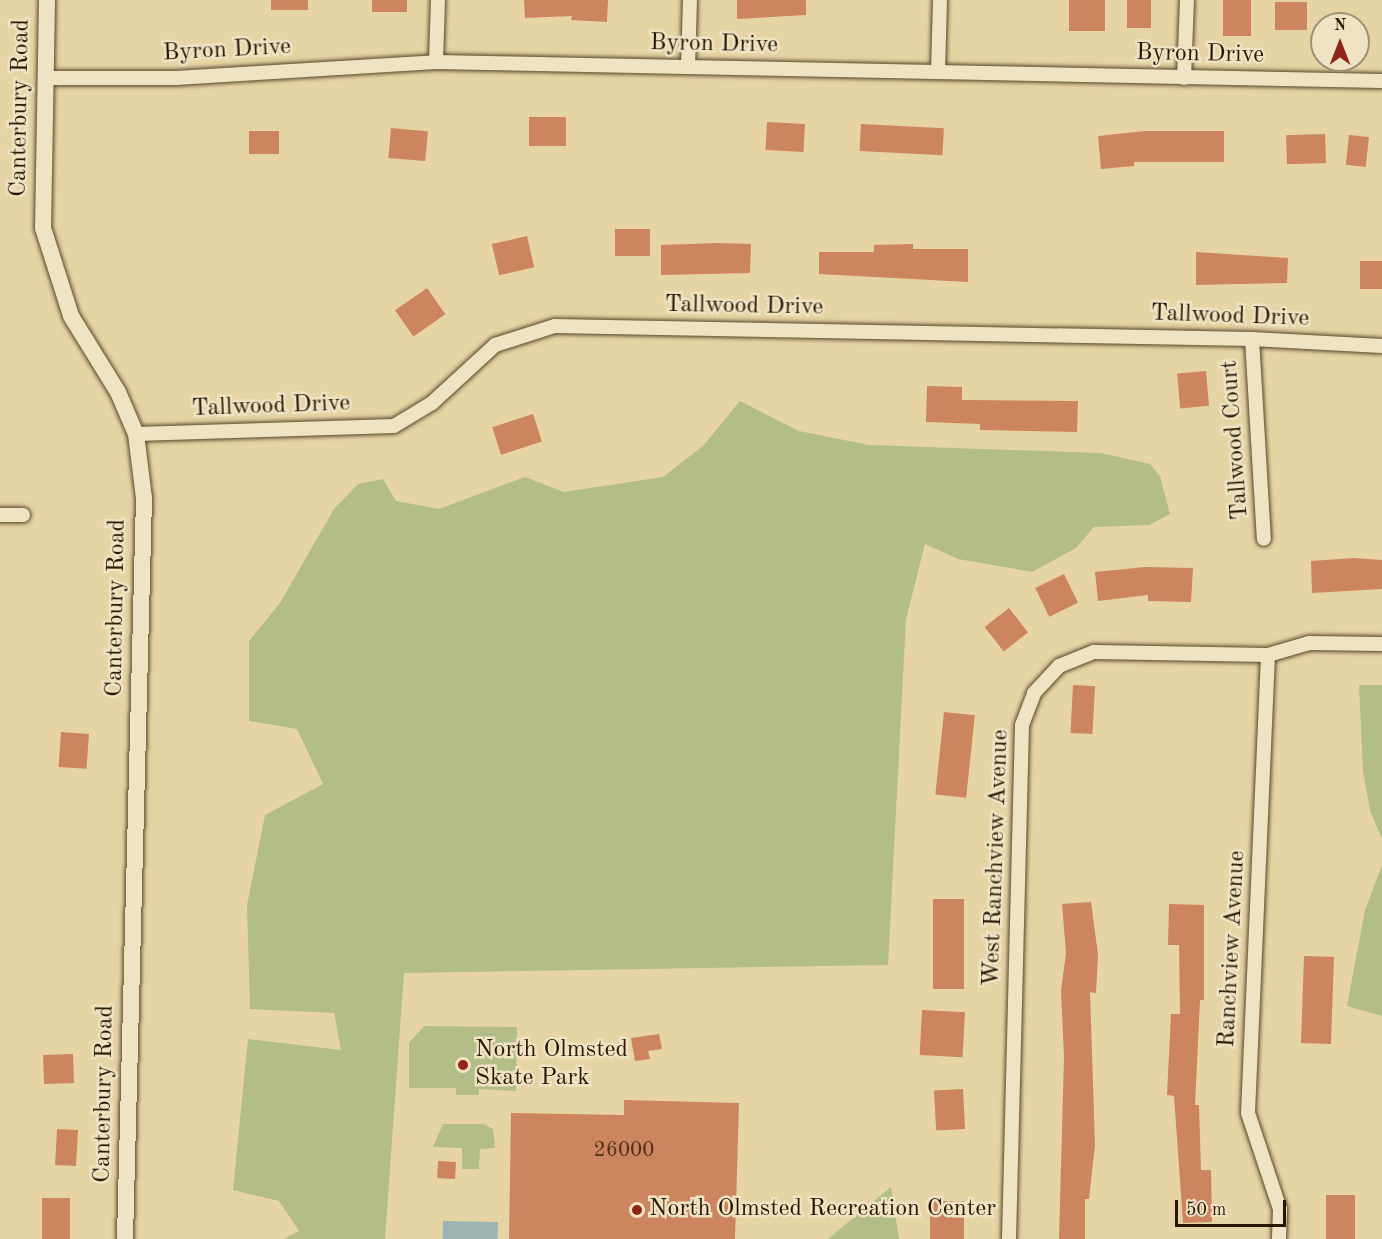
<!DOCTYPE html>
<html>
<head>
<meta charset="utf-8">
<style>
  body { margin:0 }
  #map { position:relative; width:1382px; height:1239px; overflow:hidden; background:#e7d4a4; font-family:"Old Standard TT",serif }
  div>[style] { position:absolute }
  .green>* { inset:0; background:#b3bd87 }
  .water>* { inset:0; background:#9db5b2; transform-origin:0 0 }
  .building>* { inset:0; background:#cc855e; transform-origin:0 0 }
  .roads { filter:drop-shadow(0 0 2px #58462a) drop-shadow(0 0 2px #58462a) }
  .minor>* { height:14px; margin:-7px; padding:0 7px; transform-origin:7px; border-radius:7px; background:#efe3c4 }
  .tertiary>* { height:16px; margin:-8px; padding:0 8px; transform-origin:8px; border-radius:8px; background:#efe3c4 }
  .dots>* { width:16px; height:16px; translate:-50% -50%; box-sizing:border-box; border:3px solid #efe3c4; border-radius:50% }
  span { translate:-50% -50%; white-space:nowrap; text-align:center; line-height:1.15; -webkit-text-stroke:5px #efe3c4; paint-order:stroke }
  .number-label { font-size:21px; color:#513219 }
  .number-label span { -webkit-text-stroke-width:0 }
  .street-label { font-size:24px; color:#281602 }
  .poi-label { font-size:24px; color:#281602 }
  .left { translate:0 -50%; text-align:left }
  .north { position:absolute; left:1310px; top:12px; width:60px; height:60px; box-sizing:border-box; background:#efe3c4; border:2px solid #9f9176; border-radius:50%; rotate:0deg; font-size:16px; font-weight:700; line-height:24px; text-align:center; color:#281602 }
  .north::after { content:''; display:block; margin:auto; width:21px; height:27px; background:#8f2418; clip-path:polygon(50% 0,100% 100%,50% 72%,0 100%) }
  .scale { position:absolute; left:1175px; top:1200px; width:111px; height:27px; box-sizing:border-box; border:3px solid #281602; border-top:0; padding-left:8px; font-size:18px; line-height:21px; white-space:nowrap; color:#281602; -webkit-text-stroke:4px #efe3c4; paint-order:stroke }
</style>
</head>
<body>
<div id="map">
  <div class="green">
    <div style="clip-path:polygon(740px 401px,799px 431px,869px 445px,1101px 453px,1150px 464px,1160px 476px,1170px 514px,1149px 525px,1094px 527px,1076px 548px,1032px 572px,958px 559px,925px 544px,906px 619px,888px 965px,404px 973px,385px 1239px,284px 1239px,299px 1231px,279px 1201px,233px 1190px,248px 1039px,341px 1050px,334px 1013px,250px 1009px,247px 905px,265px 815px,323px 784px,297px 729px,249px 721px,249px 641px,280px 603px,334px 509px,358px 484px,383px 479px,396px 501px,439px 509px,525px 477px,564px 492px,663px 477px,704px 445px)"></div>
    <div style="clip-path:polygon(1359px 685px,1382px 685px,1382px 839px,1370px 811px,1363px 771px)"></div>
    <div style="clip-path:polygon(1382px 865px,1382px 1016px,1347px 1006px,1365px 910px)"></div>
    <div style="clip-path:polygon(424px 1026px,517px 1027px,516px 1091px,479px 1089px,479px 1095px,456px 1095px,456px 1088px,409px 1088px,409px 1043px)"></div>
    <div style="clip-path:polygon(443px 1124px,484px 1124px,493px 1129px,495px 1148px,480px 1149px,479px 1169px,462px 1169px,462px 1148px,433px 1147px)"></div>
    <div style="clip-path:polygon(891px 1187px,899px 1239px,828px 1239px)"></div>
  </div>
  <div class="water">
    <div style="left:443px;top:1221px;width:55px;height:18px;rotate:1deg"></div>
  </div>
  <div class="building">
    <div style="left:271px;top:0;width:37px;height:10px"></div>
    <div style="left:372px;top:0;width:35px;height:12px"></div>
    <div style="clip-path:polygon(524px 0,608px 0,607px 22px,571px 20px,572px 16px,525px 18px)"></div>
    <div style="clip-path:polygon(737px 0,806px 0,806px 15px,737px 19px)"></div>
    <div style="left:1069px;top:0;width:36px;height:31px"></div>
    <div style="left:1127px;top:0;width:24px;height:28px"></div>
    <div style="left:1223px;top:0;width:28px;height:36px"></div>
    <div style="left:1275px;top:2px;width:32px;height:28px"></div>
    <div style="left:529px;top:117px;width:37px;height:29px"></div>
    <div style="left:767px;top:122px;width:38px;height:28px;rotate:3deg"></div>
    <div style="left:861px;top:124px;width:83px;height:27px;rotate:3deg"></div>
    <div style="left:391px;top:128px;width:37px;height:30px;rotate:5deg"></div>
    <div style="left:249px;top:131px;width:30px;height:23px"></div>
    <div style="clip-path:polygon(1145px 131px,1224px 131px,1224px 162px,1134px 162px,1134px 166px,1101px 169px,1098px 136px)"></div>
    <div style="left:1325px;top:134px;width:29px;height:39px;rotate:88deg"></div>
    <div style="left:1349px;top:135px;width:20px;height:30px;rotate:6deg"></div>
    <div style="left:615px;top:229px;width:35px;height:27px"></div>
    <div style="left:527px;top:236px;width:32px;height:36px;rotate:77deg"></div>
    <div style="clip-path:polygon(717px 243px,751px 244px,750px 273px,661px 275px,661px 245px)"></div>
    <div style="clip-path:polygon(913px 244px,913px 249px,968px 249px,968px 282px,819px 274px,819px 252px,874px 252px,874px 245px)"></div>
    <div style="clip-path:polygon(1196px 252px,1288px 258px,1287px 283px,1196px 285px)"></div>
    <div style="left:1360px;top:261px;width:22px;height:28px"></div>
    <div style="left:427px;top:288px;width:32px;height:39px;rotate:55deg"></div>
    <div style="left:1206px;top:371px;width:35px;height:29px;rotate:85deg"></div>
    <div style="clip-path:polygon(927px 386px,962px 387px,962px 400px,1078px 401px,1077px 432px,980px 430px,980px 424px,926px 422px)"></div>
    <div style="left:533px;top:414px;width:29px;height:43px;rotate:72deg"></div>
    <div style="clip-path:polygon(1354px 558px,1382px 560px,1382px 589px,1312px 593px,1311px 561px)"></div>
    <div style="clip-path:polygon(1145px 567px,1193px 568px,1191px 602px,1148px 601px,1148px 595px,1098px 601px,1095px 572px)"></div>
    <div style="left:1064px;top:574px;width:32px;height:32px;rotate:64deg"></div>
    <div style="left:1009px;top:608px;width:31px;height:31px;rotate:52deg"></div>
    <div style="left:1073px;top:685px;width:22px;height:48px;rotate:3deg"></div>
    <div style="left:944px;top:712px;width:31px;height:83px;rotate:6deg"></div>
    <div style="left:61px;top:732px;width:28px;height:35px;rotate:4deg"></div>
    <div style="left:933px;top:899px;width:31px;height:90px"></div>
    <div style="clip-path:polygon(1091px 902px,1098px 954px,1096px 993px,1090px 992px,1095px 1145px,1089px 1199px,1085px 1199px,1085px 1239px,1059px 1239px,1064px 1057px,1061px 991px,1066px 953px,1062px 904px)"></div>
    <div style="clip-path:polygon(1169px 904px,1204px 905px,1204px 1000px,1200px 1000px,1195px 1105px,1199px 1105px,1201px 1170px,1211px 1170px,1212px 1222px,1183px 1223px,1174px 1096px,1167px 1095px,1171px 1014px,1180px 1014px,1179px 945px,1168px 945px)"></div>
    <div style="left:1304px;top:956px;width:30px;height:87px;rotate:2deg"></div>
    <div style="left:922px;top:1010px;width:43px;height:45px;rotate:3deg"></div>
    <div style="clip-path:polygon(659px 1034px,662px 1049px,648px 1051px,650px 1059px,635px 1061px,631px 1038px)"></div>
    <div style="left:73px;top:1054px;width:29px;height:30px;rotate:88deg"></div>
    <div style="left:963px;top:1089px;width:40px;height:29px;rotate:87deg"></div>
    <div style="clip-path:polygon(624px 1100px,739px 1103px,735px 1239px,509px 1239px,511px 1113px,624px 1115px)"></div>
    <div style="left:57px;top:1129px;width:21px;height:36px;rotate:3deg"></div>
    <div style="left:438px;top:1161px;width:18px;height:17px;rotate:3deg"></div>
    <div style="left:1326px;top:1195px;width:29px;height:44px"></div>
    <div style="left:42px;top:1198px;width:28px;height:41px"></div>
    <div style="left:930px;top:1201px;width:34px;height:38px"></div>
  </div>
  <div class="roads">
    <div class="minor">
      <div style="left:436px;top:62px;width:62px;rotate:-88.2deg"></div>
      <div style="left:688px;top:67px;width:67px;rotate:-88.3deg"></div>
      <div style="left:938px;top:72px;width:72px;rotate:-88.4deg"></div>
      <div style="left:46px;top:78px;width:130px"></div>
      <div style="left:176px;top:78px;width:260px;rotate:-3.5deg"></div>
      <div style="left:436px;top:62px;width:946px;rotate:1.15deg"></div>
      <div style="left:1184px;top:78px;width:78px;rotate:-87.8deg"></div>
      <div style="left:1252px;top:339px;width:200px;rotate:86.6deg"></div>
      <div style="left:136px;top:434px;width:258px;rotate:-1.8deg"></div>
      <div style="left:394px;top:426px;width:44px;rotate:-31.2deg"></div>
      <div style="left:432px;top:403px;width:86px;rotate:-42.6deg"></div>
      <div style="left:495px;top:345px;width:63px;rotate:-17.6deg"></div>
      <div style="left:555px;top:326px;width:697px;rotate:1.07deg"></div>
      <div style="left:1252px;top:339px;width:130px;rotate:3.1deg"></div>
      <div style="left:0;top:515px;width:23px"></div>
      <div style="left:1268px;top:655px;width:458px;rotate:92.5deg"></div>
      <div style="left:1248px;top:1113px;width:101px;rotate:71.6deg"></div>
      <div style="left:1280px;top:1209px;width:30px;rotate:92deg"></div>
      <div style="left:1009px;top:1239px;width:514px;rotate:-88.55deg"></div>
      <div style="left:1022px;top:725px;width:34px;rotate:-69deg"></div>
      <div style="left:1034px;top:693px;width:37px;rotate:-47deg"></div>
      <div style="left:1059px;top:666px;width:38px;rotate:-22deg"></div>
      <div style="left:1094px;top:652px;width:174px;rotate:1deg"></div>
      <div style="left:1268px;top:655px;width:43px;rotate:-16.3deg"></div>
      <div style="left:1309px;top:643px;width:73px;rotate:0.8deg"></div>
    </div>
    <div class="tertiary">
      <div style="left:47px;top:0;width:228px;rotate:91deg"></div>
      <div style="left:43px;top:228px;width:92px;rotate:72.3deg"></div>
      <div style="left:71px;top:316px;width:89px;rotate:58.3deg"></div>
      <div style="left:118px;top:392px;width:46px;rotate:66.8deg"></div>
      <div style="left:136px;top:434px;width:64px;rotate:82.9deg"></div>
      <div style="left:144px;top:498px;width:741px;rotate:91.47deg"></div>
    </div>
  </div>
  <div class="dots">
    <div style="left:463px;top:1065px;background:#8f2418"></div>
    <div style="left:637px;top:1210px;background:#8f2418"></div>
  </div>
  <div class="number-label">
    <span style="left:624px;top:1151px">26000</span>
  </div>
  <div class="street-label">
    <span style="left:714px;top:45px;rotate:1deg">Byron Drive</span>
    <span style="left:227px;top:51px;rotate:-3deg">Byron Drive</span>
    <span style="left:1200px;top:55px;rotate:1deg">Byron Drive</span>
    <span style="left:21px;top:108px;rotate:-89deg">Canterbury Road</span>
    <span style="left:744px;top:307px;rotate:1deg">Tallwood Drive</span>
    <span style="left:1230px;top:317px;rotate:2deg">Tallwood Drive</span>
    <span style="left:271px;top:407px;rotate:-2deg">Tallwood Drive</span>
    <span style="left:1236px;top:440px;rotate:-94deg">Tallwood Court</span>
    <span style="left:117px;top:608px;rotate:-89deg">Canterbury Road</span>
    <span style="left:997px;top:858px;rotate:-88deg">West Ranchview Avenue</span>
    <span style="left:1233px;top:949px;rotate:-87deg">Ranchview Avenue</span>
    <span style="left:105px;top:1094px;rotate:-89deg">Canterbury Road</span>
  </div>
  <div class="poi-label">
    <span class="left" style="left:475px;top:1065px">North Olmsted<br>Skate Park</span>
    <span class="left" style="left:649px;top:1210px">North Olmsted Recreation Center</span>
  </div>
  <div class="north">N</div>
  <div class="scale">50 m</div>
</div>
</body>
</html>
